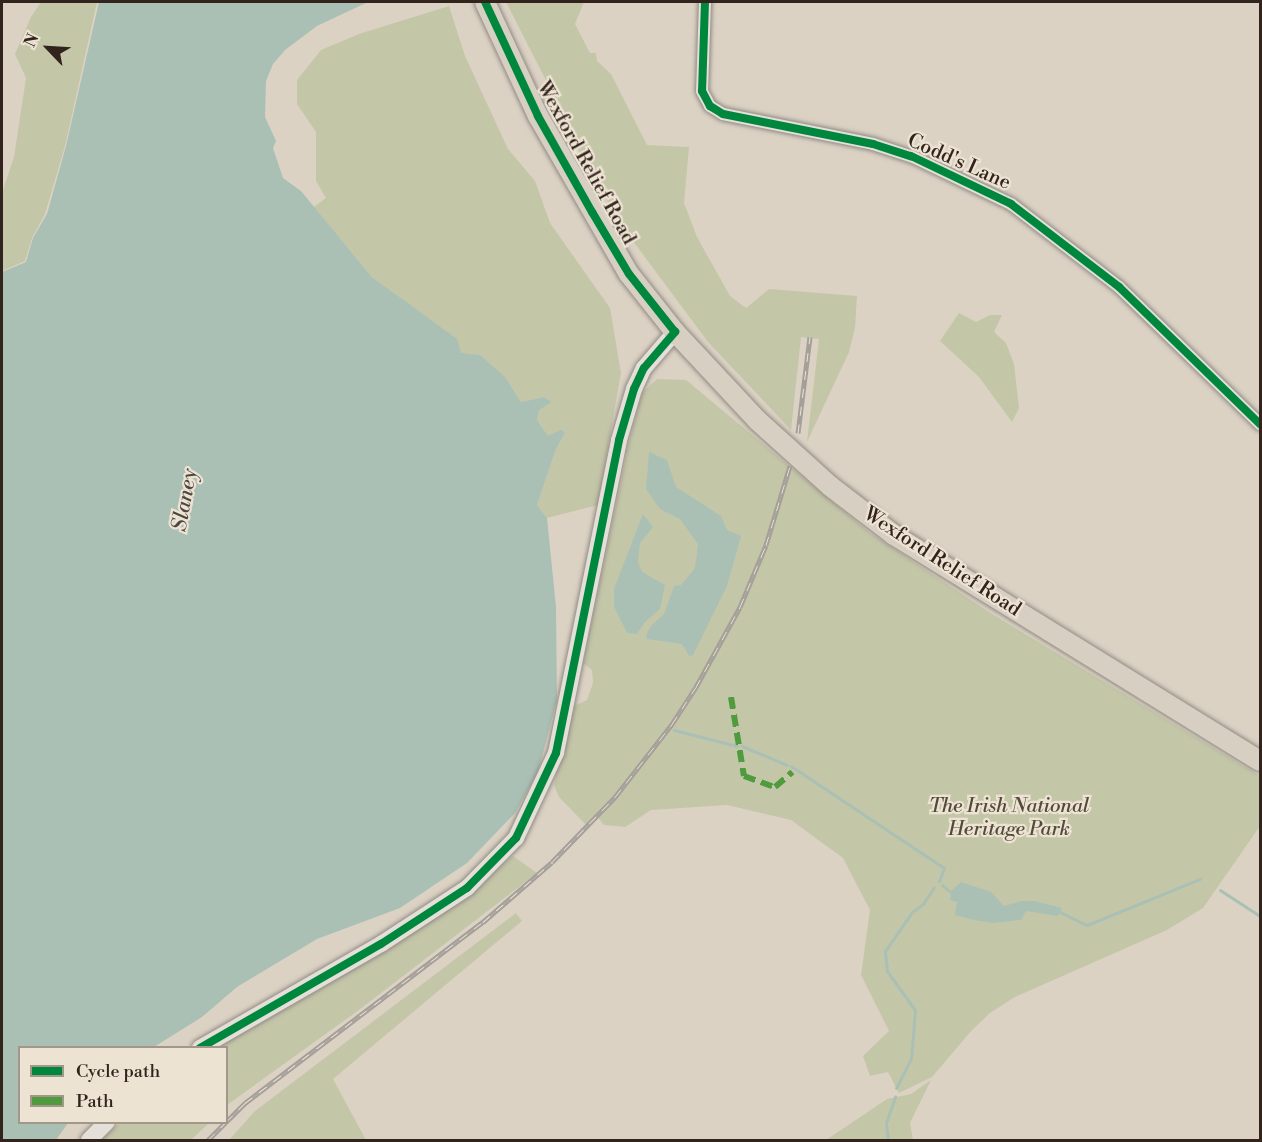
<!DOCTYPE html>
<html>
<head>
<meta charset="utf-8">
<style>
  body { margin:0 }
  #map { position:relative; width:1262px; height:1142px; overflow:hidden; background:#dbd2c4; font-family:"Libre Bodoni",serif }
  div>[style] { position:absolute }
  .green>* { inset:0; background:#c4c6a8 }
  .water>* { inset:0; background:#aac0b5 }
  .stream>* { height:3px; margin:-1.5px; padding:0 1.5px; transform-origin:1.5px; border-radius:1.5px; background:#aac0b5 }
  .roads { filter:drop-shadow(0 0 2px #928b83) drop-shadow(0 0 2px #928b83) }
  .minor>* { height:12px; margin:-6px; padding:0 6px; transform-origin:6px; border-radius:6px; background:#e4dfd8 }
  .secondary>* { height:16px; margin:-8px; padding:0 8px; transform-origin:8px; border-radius:8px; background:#e4dfd8 }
  .trunk>* { height:20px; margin:-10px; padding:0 10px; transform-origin:10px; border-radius:10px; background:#d8cfc3 }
  .rail>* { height:5px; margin-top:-2.5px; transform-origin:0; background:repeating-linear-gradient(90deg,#ede3d3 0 9px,#a59f9a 0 18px); box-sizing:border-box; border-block:2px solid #a59f9a }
  .quiet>* { height:6px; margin-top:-3px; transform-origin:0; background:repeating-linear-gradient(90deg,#519b3f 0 12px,transparent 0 18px) }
  .cycleway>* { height:8px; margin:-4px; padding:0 4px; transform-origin:4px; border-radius:4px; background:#00873e }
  span { translate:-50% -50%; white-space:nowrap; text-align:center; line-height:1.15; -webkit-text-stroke:4.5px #ede3d3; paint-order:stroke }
  .street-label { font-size:20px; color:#33231d }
  .park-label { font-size:20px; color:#524a3a; font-style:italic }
  .water-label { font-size:21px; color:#4c4841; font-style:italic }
  .frame { position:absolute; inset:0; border:3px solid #33231d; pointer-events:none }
  .legend { position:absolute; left:18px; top:1046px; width:210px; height:78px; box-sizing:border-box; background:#ede3d3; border:2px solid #a3968a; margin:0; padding:8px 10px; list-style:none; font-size:18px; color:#33231d }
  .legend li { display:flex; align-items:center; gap:12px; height:30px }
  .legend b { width:30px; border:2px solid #a3968a }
  .north { position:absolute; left:18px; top:18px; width:60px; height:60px; -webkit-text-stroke:4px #ede3d3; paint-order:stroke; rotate:295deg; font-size:16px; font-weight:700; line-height:24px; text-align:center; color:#33231d }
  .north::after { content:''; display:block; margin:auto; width:21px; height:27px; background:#33231d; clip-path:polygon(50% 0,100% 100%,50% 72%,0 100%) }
</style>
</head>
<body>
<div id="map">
  <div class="green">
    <div style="clip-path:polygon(41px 2px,97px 2px,65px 146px,45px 214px,32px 238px,25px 261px,2px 271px,2px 193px,14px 157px,26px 78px,15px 54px,31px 17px)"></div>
    <div style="clip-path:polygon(506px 2px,584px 2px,575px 24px,590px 53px,596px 53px,597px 61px,611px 74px,647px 145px,689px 147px,684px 203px,697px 237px,730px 296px,746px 308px,769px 289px,857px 296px,855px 328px,849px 352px,807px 442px,819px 339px,801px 337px,791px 430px,708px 342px,627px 233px,599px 188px,573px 140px,560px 108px)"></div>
    <div style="clip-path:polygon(449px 6px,465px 56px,508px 149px,535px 181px,550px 223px,610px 308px,621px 373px,608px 446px,627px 450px,642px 393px,657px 379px,686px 380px,870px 533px,992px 614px,1260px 776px,1260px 826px,1203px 908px,1167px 930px,1015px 997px,990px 1013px,972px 1030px,932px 1077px,899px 1093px,888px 1072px,870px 1076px,863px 1056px,889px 1031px,861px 975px,870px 910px,843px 858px,791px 820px,727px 805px,651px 810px,625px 827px,604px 825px,596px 815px,586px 825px,559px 797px,554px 785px,572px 707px,587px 700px,593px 683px,592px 670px,583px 663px,627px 453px,608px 448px,598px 505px,547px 518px,537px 505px,556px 449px,565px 433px,562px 429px,548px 437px,537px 420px,538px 410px,552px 402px,544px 397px,521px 402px,506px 378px,461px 354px,399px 297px,372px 277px,314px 207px,326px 198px,316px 181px,316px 132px,297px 104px,297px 80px,321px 50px,359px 34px)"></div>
    <div style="clip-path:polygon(959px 313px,976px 322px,990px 315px,1002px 315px,994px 332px,1006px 343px,1014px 364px,1019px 408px,1012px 422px,979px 377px,940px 341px)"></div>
    <div style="clip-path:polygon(513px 856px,537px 873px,359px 1010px,227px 1105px,226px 1048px,218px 1048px,258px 1020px,395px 944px)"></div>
    <div style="clip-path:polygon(516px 913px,522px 921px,333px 1079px,366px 1140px,229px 1140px,255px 1111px)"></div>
    <div style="clip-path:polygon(931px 1080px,910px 1123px,913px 1140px,826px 1140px,887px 1099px,911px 1094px)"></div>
    <div style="clip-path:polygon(121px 1122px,209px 1122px,209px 1123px,191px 1140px,101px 1140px)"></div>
  </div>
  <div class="water">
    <div style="clip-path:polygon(99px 2px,368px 2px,317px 26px,285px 50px,273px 64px,266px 81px,265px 117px,276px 141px,273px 148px,283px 178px,301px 191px,372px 277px,457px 339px,461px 353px,480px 355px,506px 378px,521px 402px,544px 397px,552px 402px,539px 410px,537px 420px,548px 436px,562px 429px,565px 433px,556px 449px,537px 505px,547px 518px,556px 607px,557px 700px,538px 772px,515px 813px,467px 863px,400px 908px,317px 939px,237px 987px,202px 1017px,154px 1047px,20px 1048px,20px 1122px,68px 1123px,56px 1140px,2px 1140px,2px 272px,26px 262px,33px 238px,47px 214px,66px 146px)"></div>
    <div style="clip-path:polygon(649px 452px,667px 460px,676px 487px,721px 516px,727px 530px,741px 536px,727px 586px,693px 655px,689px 656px,682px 644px,647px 639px,646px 635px,651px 626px,664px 614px,674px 586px,681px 585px,695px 568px,698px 544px,680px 519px,660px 509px,646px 489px)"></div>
    <div style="clip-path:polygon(643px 514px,653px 527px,640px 543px,638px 562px,642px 572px,665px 585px,660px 609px,645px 622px,637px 634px,627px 633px,614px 607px,614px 589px)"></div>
    <div style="clip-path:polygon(961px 882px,991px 892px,1004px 906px,1021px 901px,1034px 901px,1062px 908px,1058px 916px,1026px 911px,1021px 920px,993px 923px,974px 920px,955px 915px,957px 902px,950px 900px,952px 890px)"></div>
  </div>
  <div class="stream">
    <div style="left:674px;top:730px;width:65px;rotate:14.3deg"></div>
    <div style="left:742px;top:746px;width:49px;rotate:22.9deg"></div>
    <div style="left:791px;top:766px;width:184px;rotate:33.7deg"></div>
    <div style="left:944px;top:868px;width:14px;rotate:111deg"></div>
    <div style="left:942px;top:885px;width:13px;rotate:39deg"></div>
    <div style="left:1220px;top:890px;width:48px;rotate:33deg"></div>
    <div style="left:1058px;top:911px;width:32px;rotate:26deg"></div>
    <div style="left:1087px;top:925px;width:122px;rotate:-22.2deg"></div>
    <div style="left:896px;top:1088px;width:33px;rotate:-63deg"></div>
    <div style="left:911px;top:1059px;width:49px;rotate:-85.3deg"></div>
    <div style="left:915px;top:1010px;width:48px;rotate:-125.7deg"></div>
    <div style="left:887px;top:971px;width:20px;rotate:-96deg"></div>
    <div style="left:885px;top:951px;width:47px;rotate:-55.3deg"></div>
    <div style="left:912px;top:912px;width:14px;rotate:-36deg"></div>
    <div style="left:923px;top:904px;width:20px;rotate:-57deg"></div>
    <div style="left:888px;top:1140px;width:17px;rotate:-97deg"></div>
    <div style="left:886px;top:1123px;width:28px;rotate:-71deg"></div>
  </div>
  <div class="roads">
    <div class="minor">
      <div style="left:705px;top:2px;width:89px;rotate:91.9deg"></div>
      <div style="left:702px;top:91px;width:17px;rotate:62deg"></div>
      <div style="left:710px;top:106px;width:15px;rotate:32deg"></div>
      <div style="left:723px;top:114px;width:153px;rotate:11.3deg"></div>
      <div style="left:873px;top:144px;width:40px;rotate:18deg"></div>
      <div style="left:911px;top:156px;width:111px;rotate:25.6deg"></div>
      <div style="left:1011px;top:204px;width:136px;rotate:37.5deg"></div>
      <div style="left:1119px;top:287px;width:197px;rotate:44.2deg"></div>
    </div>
    <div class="secondary">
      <div style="left:200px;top:1048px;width:209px;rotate:-29.9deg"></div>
      <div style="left:381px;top:944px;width:103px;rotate:-33.1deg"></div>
      <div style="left:467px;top:888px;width:70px;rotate:-45.6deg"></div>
      <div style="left:516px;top:838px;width:94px;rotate:-64.8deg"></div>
      <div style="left:556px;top:753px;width:319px;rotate:-78.6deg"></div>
      <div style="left:619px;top:440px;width:53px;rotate:-73.6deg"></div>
      <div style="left:634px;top:389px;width:23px;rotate:-65deg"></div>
      <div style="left:644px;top:368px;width:48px;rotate:-49.3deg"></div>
      <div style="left:89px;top:1140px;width:25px;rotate:-45deg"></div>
    </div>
    <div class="trunk">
      <div style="left:485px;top:2px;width:126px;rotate:65.1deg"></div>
      <div style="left:538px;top:116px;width:182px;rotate:60.1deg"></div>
      <div style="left:629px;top:274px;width:74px;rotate:51.6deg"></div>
      <div style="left:675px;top:332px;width:120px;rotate:47deg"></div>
      <div style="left:757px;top:420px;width:98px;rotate:42.1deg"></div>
      <div style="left:830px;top:486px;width:81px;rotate:37.4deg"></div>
      <div style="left:894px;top:535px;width:430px;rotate:31.7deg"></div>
    </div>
  </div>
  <div class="rail">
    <div style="left:798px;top:433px;width:97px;rotate:-82.9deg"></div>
    <div style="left:226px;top:1122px;width:27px;rotate:-45deg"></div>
    <div style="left:245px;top:1103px;width:299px;rotate:-37.3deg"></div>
    <div style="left:483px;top:922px;width:91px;rotate:-41deg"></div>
    <div style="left:552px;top:862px;width:91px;rotate:-45.9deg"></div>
    <div style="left:615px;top:797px;width:93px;rotate:-52deg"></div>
    <div style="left:672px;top:724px;width:44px;rotate:-57deg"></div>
    <div style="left:696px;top:687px;width:91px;rotate:-61.2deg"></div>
    <div style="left:740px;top:607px;width:67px;rotate:-67.2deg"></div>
    <div style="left:766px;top:545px;width:83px;rotate:-73.1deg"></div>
    <div style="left:208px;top:1140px;width:25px;rotate:-45deg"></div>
  </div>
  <div class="quiet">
    <div style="left:731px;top:697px;width:80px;rotate:80.7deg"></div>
    <div style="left:744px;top:776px;width:33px;rotate:20deg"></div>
    <div style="left:775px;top:787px;width:23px;rotate:-41deg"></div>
  </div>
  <div class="cycleway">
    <div style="left:705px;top:2px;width:89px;rotate:91.9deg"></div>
    <div style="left:702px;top:91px;width:17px;rotate:62deg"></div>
    <div style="left:710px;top:106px;width:15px;rotate:32deg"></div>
    <div style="left:723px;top:114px;width:153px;rotate:11.3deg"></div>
    <div style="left:873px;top:144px;width:40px;rotate:18deg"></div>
    <div style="left:911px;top:156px;width:111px;rotate:25.6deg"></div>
    <div style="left:1011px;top:204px;width:136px;rotate:37.5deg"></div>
    <div style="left:1119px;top:287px;width:197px;rotate:44.2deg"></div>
    <div style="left:200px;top:1048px;width:209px;rotate:-29.9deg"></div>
    <div style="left:381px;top:944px;width:103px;rotate:-33.1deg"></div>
    <div style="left:467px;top:888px;width:70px;rotate:-45.6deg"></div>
    <div style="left:516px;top:838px;width:94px;rotate:-64.8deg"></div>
    <div style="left:556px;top:753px;width:319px;rotate:-78.6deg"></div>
    <div style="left:619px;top:440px;width:53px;rotate:-73.6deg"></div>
    <div style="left:634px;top:389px;width:23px;rotate:-65deg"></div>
    <div style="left:644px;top:368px;width:48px;rotate:-49.3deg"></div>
    <div style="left:675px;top:332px;width:74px;rotate:-128.4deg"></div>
    <div style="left:629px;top:274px;width:72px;rotate:-120.8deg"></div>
    <div style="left:592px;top:212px;width:110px;rotate:-119.4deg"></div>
    <div style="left:538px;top:116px;width:126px;rotate:-114.9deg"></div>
  </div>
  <div class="street-label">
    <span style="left:959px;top:162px;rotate:24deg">Codd's Lane</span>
    <span style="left:586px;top:163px;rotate:61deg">Wexford Relief Road</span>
    <span style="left:942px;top:562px;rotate:33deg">Wexford Relief Road</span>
  </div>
  <div class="park-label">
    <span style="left:1009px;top:818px">The Irish National<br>Heritage Park</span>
  </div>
  <div class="water-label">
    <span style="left:185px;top:500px;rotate:-80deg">Slaney</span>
  </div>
  <div class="frame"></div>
  <ul class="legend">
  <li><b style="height:8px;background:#00873e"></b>Cycle path</li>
  <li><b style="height:8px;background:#519b3f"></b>Path</li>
  </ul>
  <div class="north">N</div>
</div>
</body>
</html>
